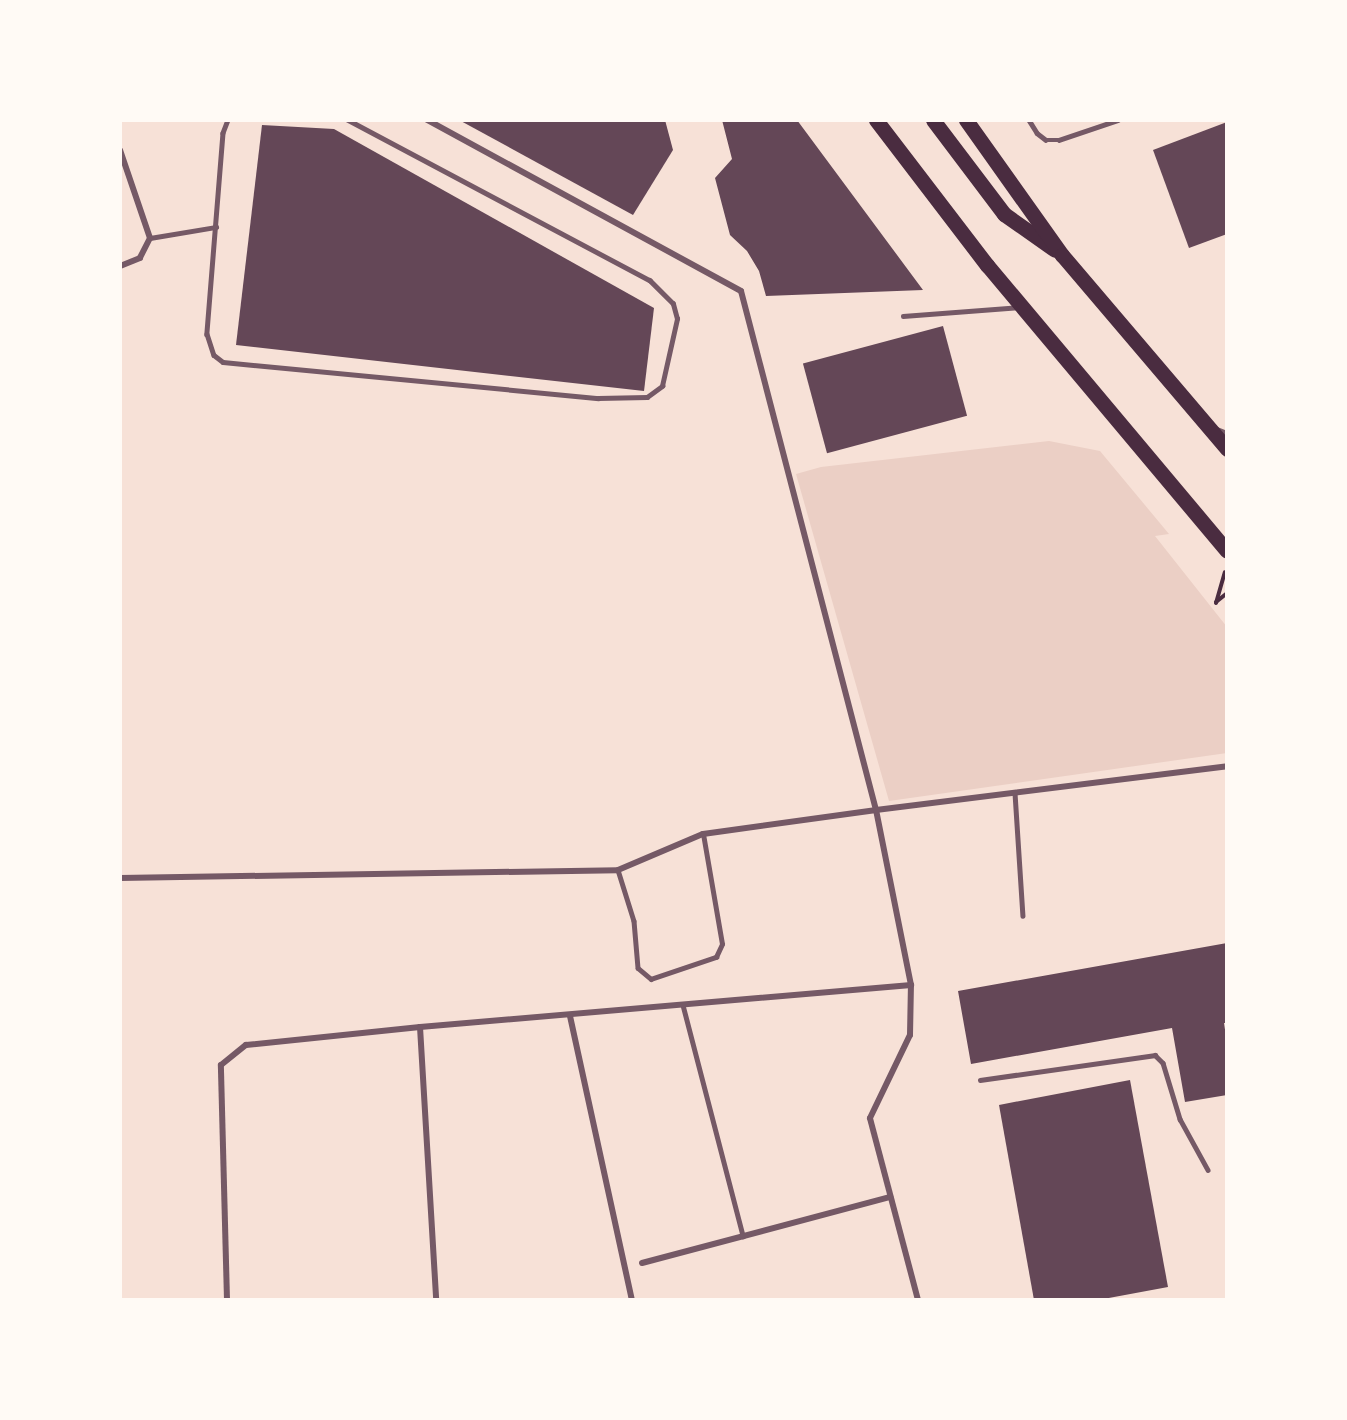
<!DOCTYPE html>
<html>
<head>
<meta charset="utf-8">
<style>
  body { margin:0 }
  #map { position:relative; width:1347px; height:1420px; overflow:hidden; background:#f7e1d7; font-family:"Varela Round",sans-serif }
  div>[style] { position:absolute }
  .green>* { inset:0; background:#ebcfc5 }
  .building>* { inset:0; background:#644757; transform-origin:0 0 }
  .path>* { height:4px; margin:-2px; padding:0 2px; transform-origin:2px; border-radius:2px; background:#4a2c40 }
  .service>* { height:4.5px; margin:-2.25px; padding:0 2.25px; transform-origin:2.25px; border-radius:2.25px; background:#755966 }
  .minor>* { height:6px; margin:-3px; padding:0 3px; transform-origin:3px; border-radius:3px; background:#755966 }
  .primary>* { height:15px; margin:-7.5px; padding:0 7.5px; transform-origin:7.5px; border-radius:7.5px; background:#4a2c40 }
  span { translate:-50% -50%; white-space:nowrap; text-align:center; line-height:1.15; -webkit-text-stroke:5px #fffaf5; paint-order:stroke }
  .frame { position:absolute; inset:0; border:122px solid #fffaf5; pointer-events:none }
</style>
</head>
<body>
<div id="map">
  <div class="green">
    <div style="clip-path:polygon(1049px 441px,1100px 451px,1169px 534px,1155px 536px,1227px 627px,1227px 753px,889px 801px,796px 474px,821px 467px)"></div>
  </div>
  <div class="building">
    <div style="clip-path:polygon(459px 120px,665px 120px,673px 150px,633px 215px)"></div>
    <div style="clip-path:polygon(722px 120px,797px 120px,923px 290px,766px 296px,759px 271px,747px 251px,730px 235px,715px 178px,732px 159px)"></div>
    <div style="clip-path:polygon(1227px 122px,1227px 234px,1189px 248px,1153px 150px)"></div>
    <div style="clip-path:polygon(262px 125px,334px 129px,654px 308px,644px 391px,236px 345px)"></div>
    <div style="left:943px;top:326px;width:93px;height:145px;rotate:75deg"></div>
    <div style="clip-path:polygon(1227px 943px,1227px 1023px,1224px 1023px,1227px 1043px,1227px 1095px,1185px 1102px,1172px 1028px,971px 1064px,958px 991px)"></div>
    <div style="clip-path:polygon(1130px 1080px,1168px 1287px,1098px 1300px,1034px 1300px,999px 1105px)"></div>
  </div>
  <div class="path">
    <div style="left:1216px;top:602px;width:14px;rotate:-39deg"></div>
    <div style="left:1216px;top:603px;width:32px;rotate:-74deg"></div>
  </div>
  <div class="service">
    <div style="left:228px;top:120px;width:14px;rotate:111deg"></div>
    <div style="left:223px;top:133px;width:202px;rotate:94.6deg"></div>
    <div style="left:207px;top:334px;width:22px;rotate:72deg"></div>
    <div style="left:214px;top:355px;width:11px;rotate:38deg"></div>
    <div style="left:223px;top:362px;width:377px;rotate:5.5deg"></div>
    <div style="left:598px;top:398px;width:49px;rotate:-1.2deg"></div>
    <div style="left:647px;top:397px;width:19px;rotate:-36deg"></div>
    <div style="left:662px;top:386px;width:69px;rotate:-77.4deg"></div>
    <div style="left:677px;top:319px;width:16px;rotate:-105deg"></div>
    <div style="left:673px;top:304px;width:33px;rotate:-135deg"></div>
    <div style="left:650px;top:281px;width:343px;rotate:-152deg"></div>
    <div style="left:1029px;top:120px;width:15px;rotate:58deg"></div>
    <div style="left:1037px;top:133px;width:11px;rotate:38deg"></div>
    <div style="left:1046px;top:140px;width:13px"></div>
    <div style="left:1059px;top:140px;width:62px;rotate:-18.7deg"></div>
    <div style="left:150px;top:238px;width:67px;rotate:-9.5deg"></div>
    <div style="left:903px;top:316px;width:116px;rotate:-4.4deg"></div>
    <div style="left:1217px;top:429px;width:11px;rotate:22deg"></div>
    <div style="left:1015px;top:793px;width:123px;rotate:86.3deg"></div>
    <div style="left:618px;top:870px;width:53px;rotate:72.6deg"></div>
    <div style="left:634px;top:921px;width:47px;rotate:85.1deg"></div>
    <div style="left:638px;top:968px;width:17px;rotate:40deg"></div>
    <div style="left:651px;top:979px;width:69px;rotate:-18.7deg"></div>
    <div style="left:716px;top:957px;width:14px;rotate:-65deg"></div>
    <div style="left:722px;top:944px;width:112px;rotate:-99.8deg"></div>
    <div style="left:683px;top:1005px;width:239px;rotate:75.4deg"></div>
    <div style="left:980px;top:1080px;width:177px;rotate:-8.1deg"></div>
    <div style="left:1155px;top:1055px;width:11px;rotate:45deg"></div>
    <div style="left:1163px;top:1063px;width:59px;rotate:73.1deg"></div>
    <div style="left:1180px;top:1119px;width:58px;rotate:61.2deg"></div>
  </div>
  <div class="minor">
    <div style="left:120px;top:150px;width:93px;rotate:71.2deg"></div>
    <div style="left:150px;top:238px;width:22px;rotate:117deg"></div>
    <div style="left:140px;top:258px;width:22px;rotate:158deg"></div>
    <div style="left:120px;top:878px;width:498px;rotate:-0.9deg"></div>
    <div style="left:618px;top:870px;width:92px;rotate:-23deg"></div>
    <div style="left:703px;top:834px;width:175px;rotate:-7.9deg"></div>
    <div style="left:876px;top:810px;width:536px;rotate:-104.58deg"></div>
    <div style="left:741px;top:291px;width:358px;rotate:-151.4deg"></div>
    <div style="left:570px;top:1016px;width:291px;rotate:77.7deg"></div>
    <div style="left:420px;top:1027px;width:273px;rotate:86.6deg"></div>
    <div style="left:642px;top:1263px;width:257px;rotate:-14.9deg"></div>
    <div style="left:227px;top:1300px;width:235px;rotate:-91.5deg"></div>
    <div style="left:221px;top:1065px;width:32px;rotate:-39deg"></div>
    <div style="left:246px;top:1045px;width:175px;rotate:-5.9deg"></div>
    <div style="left:420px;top:1027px;width:493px;rotate:-4.9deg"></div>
    <div style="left:918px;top:1300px;width:188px;rotate:-104.8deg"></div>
    <div style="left:870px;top:1118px;width:92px;rotate:-64.3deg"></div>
    <div style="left:910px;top:1035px;width:50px;rotate:-88.9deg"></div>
    <div style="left:911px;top:985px;width:178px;rotate:-101.3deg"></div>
    <div style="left:876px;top:810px;width:354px;rotate:-7.1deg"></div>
  </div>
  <div class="primary">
    <div style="left:876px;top:120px;width:183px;rotate:52.6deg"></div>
    <div style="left:987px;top:265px;width:373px;rotate:50deg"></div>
    <div style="left:933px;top:120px;width:118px;rotate:52.9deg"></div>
    <div style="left:1004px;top:214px;width:62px;rotate:35.2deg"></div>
    <div style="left:966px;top:120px;width:166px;rotate:54.6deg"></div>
    <div style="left:1062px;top:255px;width:255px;rotate:49.6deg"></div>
  </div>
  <div class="frame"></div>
</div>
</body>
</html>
